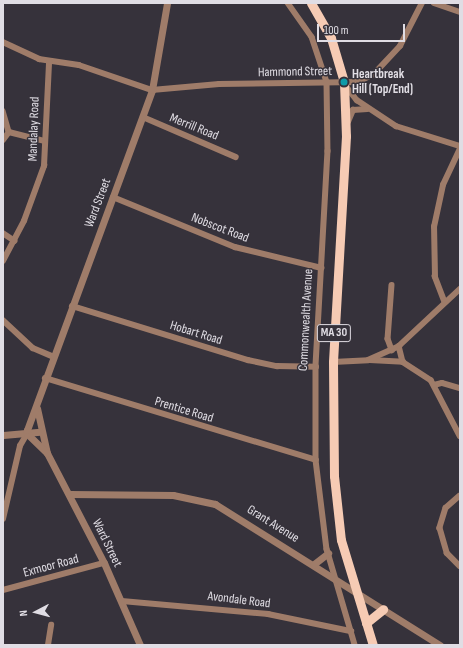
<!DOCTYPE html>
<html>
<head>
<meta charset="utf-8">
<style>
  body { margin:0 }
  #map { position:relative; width:463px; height:648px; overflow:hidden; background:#36323b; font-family:"Sofia Sans Condensed",sans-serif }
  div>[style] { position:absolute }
  .minor>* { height:5.5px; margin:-2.75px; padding:0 2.75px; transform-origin:2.75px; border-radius:2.75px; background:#9f7c69 }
  .tertiary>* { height:7px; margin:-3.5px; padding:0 3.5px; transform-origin:3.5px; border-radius:3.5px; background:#9f7c69 }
  .primary>* { height:9px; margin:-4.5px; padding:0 4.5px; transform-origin:4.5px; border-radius:4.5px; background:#f6cbb4 }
  .dots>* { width:11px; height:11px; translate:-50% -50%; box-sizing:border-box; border:2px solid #36323b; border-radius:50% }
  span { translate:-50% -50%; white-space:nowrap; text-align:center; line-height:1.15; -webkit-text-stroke:3px #36323b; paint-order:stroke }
  .shield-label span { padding:1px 3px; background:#36323b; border:1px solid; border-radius:3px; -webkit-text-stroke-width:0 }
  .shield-label { font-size:12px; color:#e0dde4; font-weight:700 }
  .street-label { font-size:13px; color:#e0dde4 }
  .poi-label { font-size:13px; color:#e0dde4; font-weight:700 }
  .left { translate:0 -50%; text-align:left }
  .frame { position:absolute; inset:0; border:4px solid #e0dde4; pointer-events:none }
  .north { position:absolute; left:16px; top:592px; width:40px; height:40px; -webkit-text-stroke:3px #36323b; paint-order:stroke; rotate:264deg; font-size:11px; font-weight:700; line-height:16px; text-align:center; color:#e0dde4 }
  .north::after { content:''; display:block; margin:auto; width:14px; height:18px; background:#e0dde4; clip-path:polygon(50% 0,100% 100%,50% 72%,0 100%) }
  .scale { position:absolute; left:317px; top:24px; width:88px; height:18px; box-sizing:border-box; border:2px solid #e0dde4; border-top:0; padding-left:5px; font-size:12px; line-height:14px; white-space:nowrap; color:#e0dde4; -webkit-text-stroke:3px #36323b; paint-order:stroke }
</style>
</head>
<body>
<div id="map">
  <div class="minor">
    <div style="left:288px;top:3px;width:42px;rotate:54.8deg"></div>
    <div style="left:312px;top:37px;width:47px;rotate:71.6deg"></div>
    <div style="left:327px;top:82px;width:69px;rotate:89.2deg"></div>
    <div style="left:328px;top:151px;width:216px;rotate:93.2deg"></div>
    <div style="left:316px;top:367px;width:93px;rotate:90deg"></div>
    <div style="left:316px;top:460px;width:90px;rotate:83deg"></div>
    <div style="left:327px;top:549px;width:100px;rotate:73.7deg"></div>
    <div style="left:434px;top:3px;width:28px;rotate:19deg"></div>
    <div style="left:3px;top:42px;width:40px;rotate:25deg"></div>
    <div style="left:39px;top:59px;width:40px;rotate:8.5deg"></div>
    <div style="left:79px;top:65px;width:77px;rotate:18.9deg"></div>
    <div style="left:152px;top:90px;width:67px;rotate:-5.1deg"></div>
    <div style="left:219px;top:84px;width:139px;rotate:-0.8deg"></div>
    <div style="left:358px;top:82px;width:18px;rotate:-27deg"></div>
    <div style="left:374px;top:74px;width:38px;rotate:-47deg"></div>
    <div style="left:400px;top:46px;width:48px;rotate:-62.9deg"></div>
    <div style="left:346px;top:86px;width:18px;rotate:52deg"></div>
    <div style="left:357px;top:100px;width:47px;rotate:33.7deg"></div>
    <div style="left:396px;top:126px;width:67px;rotate:17.4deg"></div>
    <div style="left:3px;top:111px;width:22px;rotate:74deg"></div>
    <div style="left:143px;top:117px;width:101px;rotate:23.3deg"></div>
    <div style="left:348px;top:122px;width:13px;rotate:-67deg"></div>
    <div style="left:353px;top:110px;width:14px;rotate:-4deg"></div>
    <div style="left:9px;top:132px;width:37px;rotate:14deg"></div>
    <div style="left:3px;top:140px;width:10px;rotate:-53deg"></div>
    <div style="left:113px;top:197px;width:132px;rotate:22.3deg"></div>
    <div style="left:235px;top:247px;width:89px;rotate:13.6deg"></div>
    <div style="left:3px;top:233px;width:14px;rotate:34deg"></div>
    <div style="left:3px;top:261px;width:45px;rotate:-62.3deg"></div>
    <div style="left:24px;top:221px;width:59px;rotate:-70deg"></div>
    <div style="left:44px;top:166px;width:104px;rotate:-87.2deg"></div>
    <div style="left:392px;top:285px;width:54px;rotate:94.2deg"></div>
    <div style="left:388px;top:339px;width:12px;rotate:70deg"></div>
    <div style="left:444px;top:301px;width:26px;rotate:-111deg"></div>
    <div style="left:435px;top:277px;width:50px;rotate:-91.1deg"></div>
    <div style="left:434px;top:227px;width:43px;rotate:-77.9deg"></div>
    <div style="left:443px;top:185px;width:40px;rotate:-65deg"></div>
    <div style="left:72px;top:306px;width:184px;rotate:17.1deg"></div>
    <div style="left:248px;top:360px;width:30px;rotate:12deg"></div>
    <div style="left:277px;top:366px;width:39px;rotate:1deg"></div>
    <div style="left:3px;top:320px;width:41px;rotate:43deg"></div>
    <div style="left:33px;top:348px;width:21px;rotate:23deg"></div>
    <div style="left:399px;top:346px;width:16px;rotate:76deg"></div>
    <div style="left:403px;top:362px;width:33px;rotate:33deg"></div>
    <div style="left:431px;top:380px;width:63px;rotate:62.6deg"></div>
    <div style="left:370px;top:360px;width:33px;rotate:3deg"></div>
    <div style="left:333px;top:362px;width:35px;rotate:-3deg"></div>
    <div style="left:368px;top:360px;width:34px;rotate:-24deg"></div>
    <div style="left:399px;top:346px;width:83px;rotate:-43.1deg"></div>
    <div style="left:45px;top:378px;width:283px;rotate:16.8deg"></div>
    <div style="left:434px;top:385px;width:8px;rotate:-14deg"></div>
    <div style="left:442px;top:383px;width:19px;rotate:16deg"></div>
    <div style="left:460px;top:496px;width:18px;rotate:139deg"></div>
    <div style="left:446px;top:508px;width:21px;rotate:107deg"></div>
    <div style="left:440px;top:528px;width:26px;rotate:74deg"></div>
    <div style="left:447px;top:553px;width:18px;rotate:45deg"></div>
    <div style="left:3px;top:519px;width:75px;rotate:-76.9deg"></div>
    <div style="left:20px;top:446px;width:14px;rotate:-60deg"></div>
    <div style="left:3px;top:590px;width:105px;rotate:-15deg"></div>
    <div style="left:122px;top:601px;width:147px;rotate:5.1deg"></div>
    <div style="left:268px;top:614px;width:85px;rotate:11.6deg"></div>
    <div style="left:48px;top:645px;width:20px;rotate:-81deg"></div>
  </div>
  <div class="tertiary">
    <div style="left:37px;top:408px;width:46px;rotate:77.5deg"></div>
    <div style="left:47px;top:453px;width:124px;rotate:62.6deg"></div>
    <div style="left:104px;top:563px;width:90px;rotate:66.3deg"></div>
    <div style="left:3px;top:435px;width:37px;rotate:-5deg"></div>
    <div style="left:47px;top:453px;width:28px;rotate:-136deg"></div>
    <div style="left:27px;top:434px;width:4px;rotate:-90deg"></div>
    <div style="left:27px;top:430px;width:362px;rotate:-69.8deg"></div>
    <div style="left:152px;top:90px;width:88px;rotate:-80.2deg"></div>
    <div style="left:70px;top:494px;width:103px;rotate:0.6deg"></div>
    <div style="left:173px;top:495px;width:43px;rotate:12.1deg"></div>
    <div style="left:215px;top:504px;width:266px;rotate:32.1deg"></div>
    <div style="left:314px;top:564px;width:18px;rotate:-38deg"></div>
  </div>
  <div class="primary">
    <div style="left:311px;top:3px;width:40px;rotate:60.3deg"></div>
    <div style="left:331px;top:38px;width:46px;rotate:73.5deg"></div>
    <div style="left:344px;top:82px;width:54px;rotate:87.9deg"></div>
    <div style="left:346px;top:136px;width:226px;rotate:93.3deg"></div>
    <div style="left:333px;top:362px;width:114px;rotate:89.5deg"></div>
    <div style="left:334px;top:476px;width:64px;rotate:83.8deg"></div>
    <div style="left:341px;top:540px;width:110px;rotate:73.1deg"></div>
    <div style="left:366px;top:623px;width:22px;rotate:-39deg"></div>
  </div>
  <div class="dots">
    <div style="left:344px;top:82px;background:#0f9aa8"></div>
  </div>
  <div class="shield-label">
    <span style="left:334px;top:333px">MA 30</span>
  </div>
  <div class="street-label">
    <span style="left:295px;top:72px;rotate:-1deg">Hammond Street</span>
    <span style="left:194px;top:127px;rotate:22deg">Merrill Road</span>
    <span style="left:34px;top:129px;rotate:-88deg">Mandalay Road</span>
    <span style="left:98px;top:203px;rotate:-69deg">Ward Street</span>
    <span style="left:220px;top:228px;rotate:21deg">Nobscot Road</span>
    <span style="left:306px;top:320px;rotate:-87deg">Commonwealth Avenue</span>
    <span style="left:196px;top:333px;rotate:17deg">Hobart Road</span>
    <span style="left:184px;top:410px;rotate:17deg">Prentice Road</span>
    <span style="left:273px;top:524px;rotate:32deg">Grant Avenue</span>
    <span style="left:107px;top:543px;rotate:64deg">Ward Street</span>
    <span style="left:51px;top:566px;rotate:-15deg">Exmoor Road</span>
    <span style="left:239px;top:600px;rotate:7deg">Avondale Road</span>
  </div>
  <div class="poi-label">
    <span class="left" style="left:352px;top:82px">Heartbreak<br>Hill (Top/End)</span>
  </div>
  <div class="frame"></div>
  <div class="north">N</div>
  <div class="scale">100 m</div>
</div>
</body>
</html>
